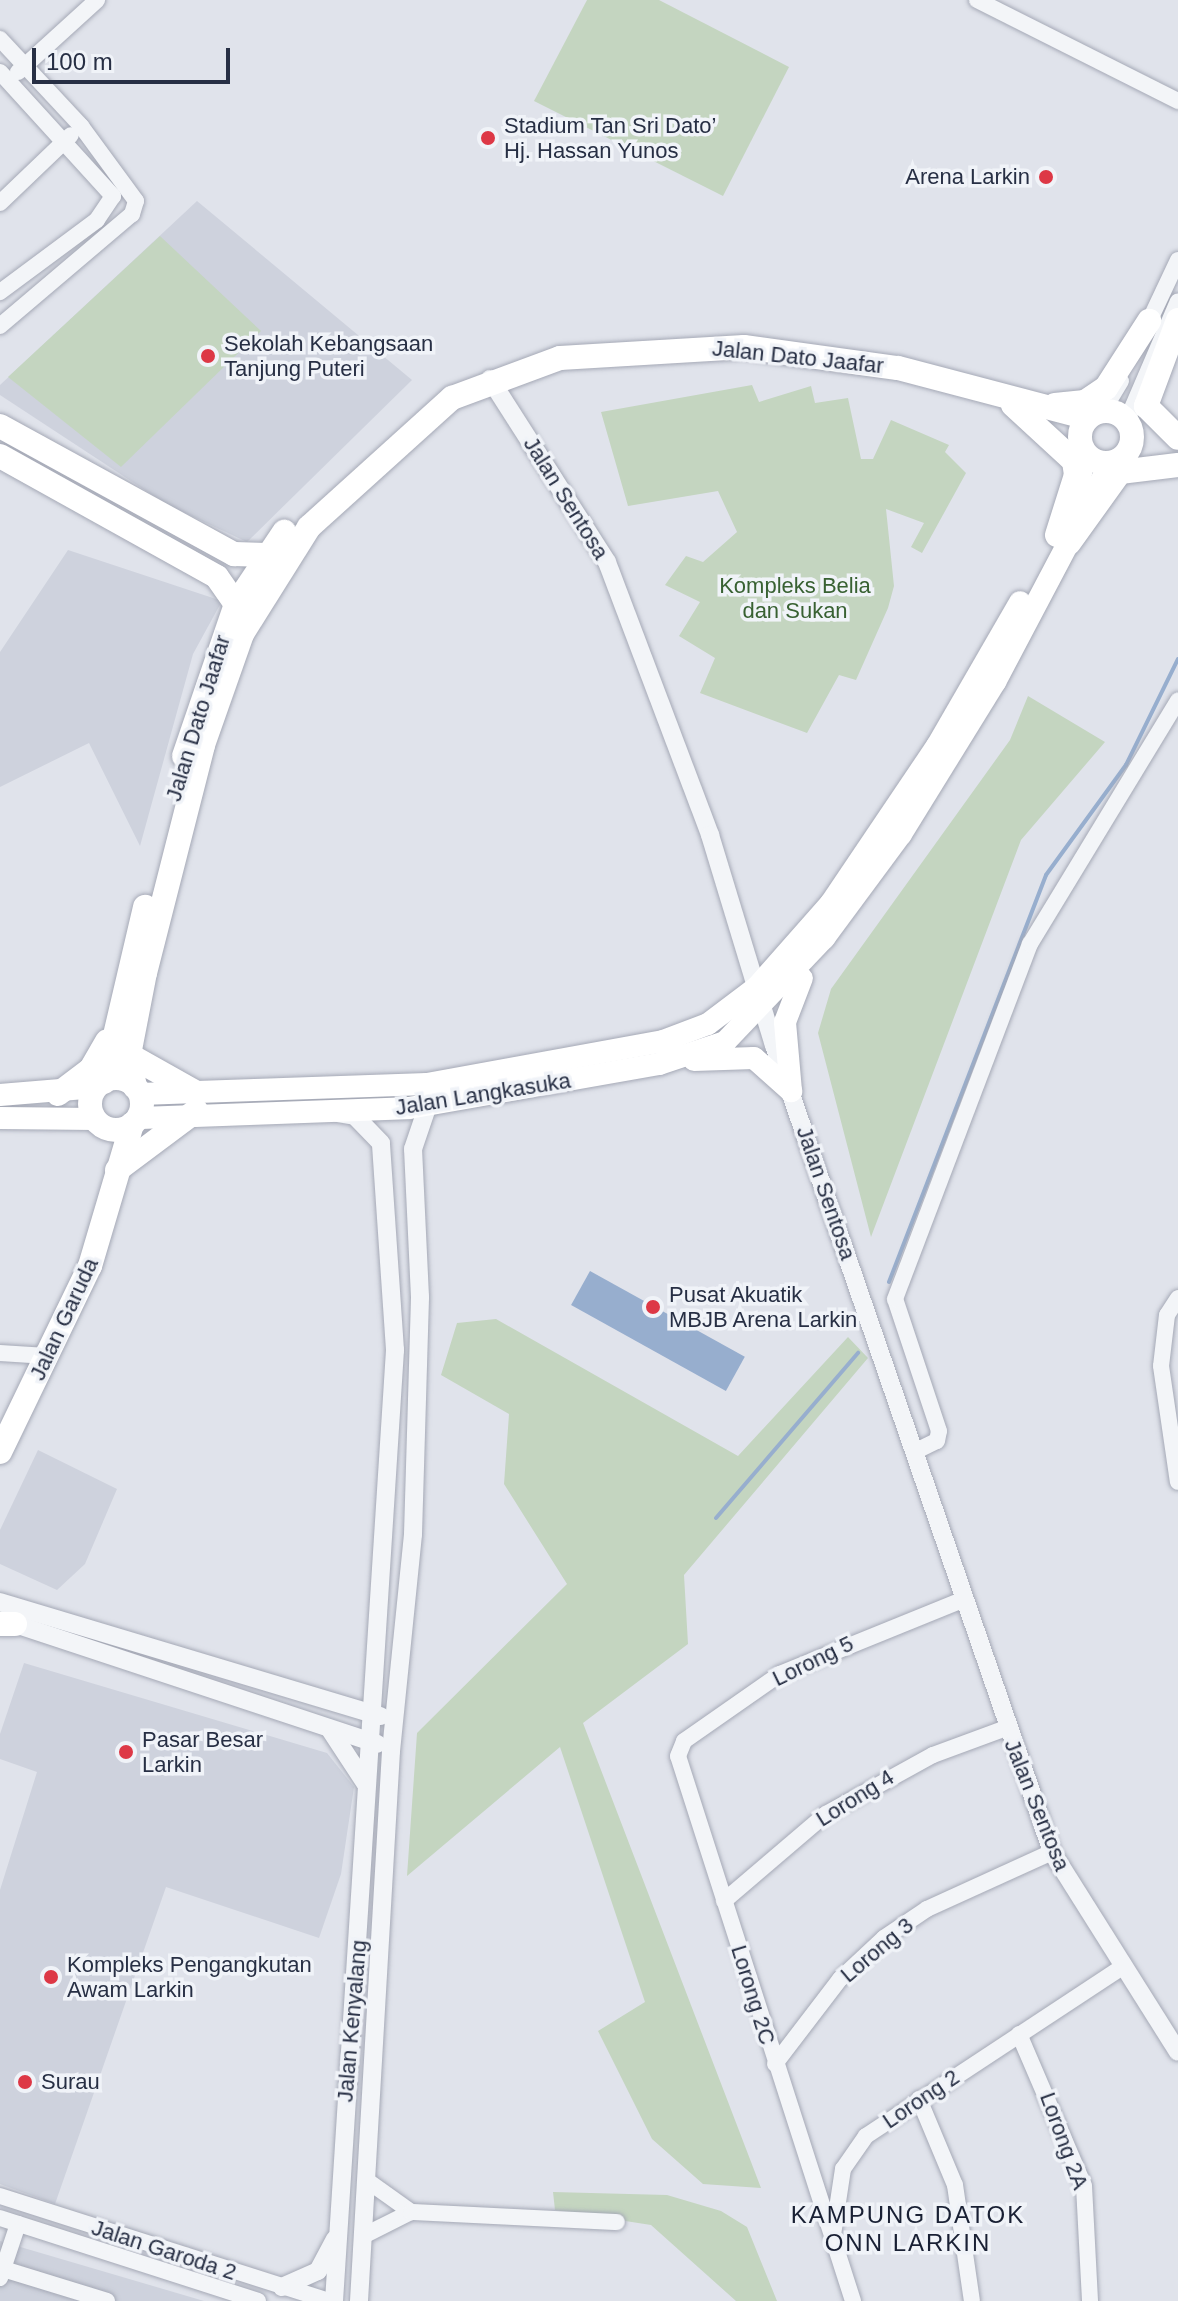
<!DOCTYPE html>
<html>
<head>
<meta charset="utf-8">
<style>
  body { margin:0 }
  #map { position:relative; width:1178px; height:2301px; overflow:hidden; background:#e0e3eb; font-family:Arial,sans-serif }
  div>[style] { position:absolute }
  .built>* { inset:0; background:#ced2dd }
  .green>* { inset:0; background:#c4d5c0 }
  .water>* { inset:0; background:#97aece; transform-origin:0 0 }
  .stream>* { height:4px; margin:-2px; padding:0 2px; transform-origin:2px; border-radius:2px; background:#97aece }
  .roads { filter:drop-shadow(0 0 2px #a5a9b6) drop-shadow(0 0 2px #a5a9b6) }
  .minor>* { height:16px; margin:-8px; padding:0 8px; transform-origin:8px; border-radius:8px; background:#f3f5f8 }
  .tertiary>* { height:18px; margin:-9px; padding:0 9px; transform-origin:9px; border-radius:9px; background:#f3f5f8 }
  .secondary>* { height:22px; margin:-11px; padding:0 11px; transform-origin:11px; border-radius:11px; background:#fff }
  .primary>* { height:24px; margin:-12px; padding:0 12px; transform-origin:12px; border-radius:12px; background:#fff }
  .primary>.ring { margin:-12px; padding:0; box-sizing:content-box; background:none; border:24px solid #fff; border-radius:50% }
  .dots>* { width:22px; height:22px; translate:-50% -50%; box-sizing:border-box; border:4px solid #f0f3f8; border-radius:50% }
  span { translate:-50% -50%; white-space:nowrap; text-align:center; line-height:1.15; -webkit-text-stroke:7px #f0f3f8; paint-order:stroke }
  .poi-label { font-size:22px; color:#272f44 }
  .left { translate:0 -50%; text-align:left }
  .right { translate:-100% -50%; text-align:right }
  .street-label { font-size:22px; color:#272f44 }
  .park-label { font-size:22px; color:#386132 }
  .neighbourhood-label { font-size:24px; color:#192034; letter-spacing:2px }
  .scale { position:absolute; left:32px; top:48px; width:198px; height:36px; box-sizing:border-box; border:4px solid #272f44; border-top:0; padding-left:10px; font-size:24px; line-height:28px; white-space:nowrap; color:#272f44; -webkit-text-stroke:6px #f0f3f8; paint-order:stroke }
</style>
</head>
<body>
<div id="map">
  <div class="built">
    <div style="clip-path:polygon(197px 201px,412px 380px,247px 542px,166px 504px,0 395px,0 385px)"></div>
    <div style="clip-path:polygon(68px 550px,222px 601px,193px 654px,140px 846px,89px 743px,0 787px,0 652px)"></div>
    <div style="clip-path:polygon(38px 1450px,117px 1489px,85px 1564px,57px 1590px,0 1564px,0 1530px)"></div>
    <div style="clip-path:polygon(24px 1663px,327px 1753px,354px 1787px,341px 1874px,319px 1938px,166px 1887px,55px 2204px,0 2184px,0 1890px,37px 1772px,0 1759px,0 1734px)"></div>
    <div style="clip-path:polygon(0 2241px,204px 2301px,0 2301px)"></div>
  </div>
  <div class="green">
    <div style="clip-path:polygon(587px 0,659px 0,789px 67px,723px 196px,534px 101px)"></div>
    <div style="clip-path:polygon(160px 236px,261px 331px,121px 467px,8px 377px)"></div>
    <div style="clip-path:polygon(752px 385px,759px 402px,811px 386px,815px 403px,848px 398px,861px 459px,873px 459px,891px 420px,949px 445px,945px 452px,966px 473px,922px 553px,911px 547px,924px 523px,886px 509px,894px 586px,888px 608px,856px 680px,839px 675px,807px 733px,700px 693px,715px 658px,679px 636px,700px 602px,665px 585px,686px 556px,703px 562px,737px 532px,718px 491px,628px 506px,601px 412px)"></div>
    <div style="clip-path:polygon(1028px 696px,1105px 742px,1021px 840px,871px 1237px,818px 1033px,831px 989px,1010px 740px)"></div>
    <div style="clip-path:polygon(496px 1319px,738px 1456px,848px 1337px,868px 1358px,684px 1575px,688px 1644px,583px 1723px,761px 2188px,703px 2184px,652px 2139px,598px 2031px,645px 2002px,560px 1747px,407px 1876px,417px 1733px,567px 1584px,504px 1484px,509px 1414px,441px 1375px,457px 1323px)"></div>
    <div style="clip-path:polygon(553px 2192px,667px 2195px,721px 2211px,747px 2227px,777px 2301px,736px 2301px,651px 2225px,555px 2210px)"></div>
  </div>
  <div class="water">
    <div style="left:590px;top:1271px;width:177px;height:39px;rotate:29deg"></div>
  </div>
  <div class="stream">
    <div style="left:889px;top:1282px;width:436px;rotate:-68.9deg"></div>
    <div style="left:1046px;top:875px;width:136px;rotate:-54deg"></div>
    <div style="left:1126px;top:765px;width:118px;rotate:-63.9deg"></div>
    <div style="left:716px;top:1518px;width:218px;rotate:-49.3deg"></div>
  </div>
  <div class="roads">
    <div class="minor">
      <div style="left:977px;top:0;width:225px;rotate:26.7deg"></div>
      <div style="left:0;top:39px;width:119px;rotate:47deg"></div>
      <div style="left:81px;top:126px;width:93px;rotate:53.7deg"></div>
      <div style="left:136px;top:201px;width:14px;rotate:107deg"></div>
      <div style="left:132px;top:214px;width:173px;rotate:139.7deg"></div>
      <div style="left:0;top:72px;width:168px;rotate:47.7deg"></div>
      <div style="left:113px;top:196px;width:29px;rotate:124deg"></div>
      <div style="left:97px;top:220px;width:121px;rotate:143.4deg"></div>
      <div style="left:18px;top:72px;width:107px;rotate:-42.3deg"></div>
      <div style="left:0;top:203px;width:98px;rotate:-43.8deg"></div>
      <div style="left:1146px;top:328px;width:75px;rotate:-64.8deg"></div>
      <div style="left:1103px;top:411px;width:35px;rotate:-59deg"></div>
      <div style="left:1127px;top:420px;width:129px;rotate:-66.8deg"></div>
      <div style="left:1178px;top:1298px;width:20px;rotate:123deg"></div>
      <div style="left:1167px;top:1315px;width:51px;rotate:96.7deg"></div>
      <div style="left:1161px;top:1366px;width:117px;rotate:81.7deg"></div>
      <div style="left:0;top:1353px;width:47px;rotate:3.7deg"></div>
      <div style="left:914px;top:1452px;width:25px;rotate:-26deg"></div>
      <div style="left:937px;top:1441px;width:10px;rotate:-79deg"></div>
      <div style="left:939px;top:1431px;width:139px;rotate:-108.4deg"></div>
      <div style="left:895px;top:1299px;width:380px;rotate:-69.2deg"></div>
      <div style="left:1030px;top:944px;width:285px;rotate:-58.7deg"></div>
      <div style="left:724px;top:1901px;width:134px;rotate:-40.5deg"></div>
      <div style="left:826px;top:1814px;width:122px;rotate:-28.9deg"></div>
      <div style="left:933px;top:1755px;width:78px;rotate:-20.3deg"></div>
      <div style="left:1019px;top:2034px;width:165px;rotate:66.8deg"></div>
      <div style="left:1084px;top:2186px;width:115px;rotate:87deg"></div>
      <div style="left:775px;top:2064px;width:107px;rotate:-52.6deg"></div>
      <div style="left:840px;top:1979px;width:60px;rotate:-43deg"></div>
      <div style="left:884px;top:1938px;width:52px;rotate:-34deg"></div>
      <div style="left:927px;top:1909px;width:137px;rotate:-24.5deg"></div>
      <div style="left:919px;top:2099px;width:93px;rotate:67.3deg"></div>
      <div style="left:955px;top:2185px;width:117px;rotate:81.7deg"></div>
      <div style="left:369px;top:2182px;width:52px;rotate:35.5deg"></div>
      <div style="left:0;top:2196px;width:345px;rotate:17.7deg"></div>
      <div style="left:0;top:2218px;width:271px;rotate:17.8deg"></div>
      <div style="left:365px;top:2235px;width:51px;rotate:-26.6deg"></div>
      <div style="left:411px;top:2212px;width:206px;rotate:2.8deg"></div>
      <div style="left:833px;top:2235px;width:67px;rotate:-81.4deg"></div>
      <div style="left:843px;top:2169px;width:40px;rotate:-55.1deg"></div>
      <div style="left:866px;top:2136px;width:309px;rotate:-33.4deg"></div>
      <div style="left:0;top:2268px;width:112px;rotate:17.1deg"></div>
      <div style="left:0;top:2278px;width:57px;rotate:-71.6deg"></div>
      <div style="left:853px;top:2301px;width:572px;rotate:-107.8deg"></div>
      <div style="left:678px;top:1756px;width:16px;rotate:-68deg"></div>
      <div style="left:684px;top:1741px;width:117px;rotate:-34.9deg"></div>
      <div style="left:780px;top:1674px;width:196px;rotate:-22.1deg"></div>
    </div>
    <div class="tertiary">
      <div style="left:490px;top:379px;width:217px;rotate:57.4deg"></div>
      <div style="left:607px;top:562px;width:292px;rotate:69.3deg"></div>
      <div style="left:710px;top:835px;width:220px;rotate:73.1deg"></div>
      <div style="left:774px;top:1045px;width:854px;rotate:70.99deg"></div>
      <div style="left:1052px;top:1852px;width:236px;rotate:57.8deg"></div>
      <div style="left:0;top:1602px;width:397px;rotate:16.7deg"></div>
      <div style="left:3px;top:1620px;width:394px;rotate:18.3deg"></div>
      <div style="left:331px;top:1731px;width:62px;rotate:56.8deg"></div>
      <div style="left:282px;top:2287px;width:39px;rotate:-24deg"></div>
      <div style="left:318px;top:2271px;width:36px;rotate:-62deg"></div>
      <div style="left:334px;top:2301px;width:953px;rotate:-86.33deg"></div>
      <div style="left:395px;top:1350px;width:207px;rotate:-93.9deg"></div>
      <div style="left:381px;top:1143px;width:37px;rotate:-134deg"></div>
      <div style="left:355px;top:1116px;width:17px;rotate:-170deg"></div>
      <div style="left:359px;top:2301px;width:551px;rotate:-86.67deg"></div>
      <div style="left:391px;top:1751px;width:218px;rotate:-84.2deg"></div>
      <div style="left:413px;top:1534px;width:237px;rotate:-88.3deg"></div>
      <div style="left:420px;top:1297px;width:148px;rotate:-92.7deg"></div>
      <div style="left:413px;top:1149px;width:46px;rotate:-71.2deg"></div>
    </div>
    <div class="secondary">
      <div style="left:1076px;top:494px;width:42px;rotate:-76.3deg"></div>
      <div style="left:694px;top:1060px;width:60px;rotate:-1.9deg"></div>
      <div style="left:754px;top:1058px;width:50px;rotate:41.7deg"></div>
      <div style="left:791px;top:1091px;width:69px;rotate:-95deg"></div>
      <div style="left:785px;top:1022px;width:47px;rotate:-68.9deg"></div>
      <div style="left:140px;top:1094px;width:287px;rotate:-2deg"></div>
      <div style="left:427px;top:1084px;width:240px;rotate:-10.3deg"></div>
      <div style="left:663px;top:1041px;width:48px;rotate:-20.7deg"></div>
      <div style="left:708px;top:1024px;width:61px;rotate:-37.1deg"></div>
      <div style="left:757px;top:987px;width:112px;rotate:-48.6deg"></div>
      <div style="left:831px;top:903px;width:189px;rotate:-56deg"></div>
      <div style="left:937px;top:746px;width:166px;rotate:-60deg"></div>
      <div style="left:0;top:1095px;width:97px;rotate:-4.7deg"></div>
      <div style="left:0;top:1118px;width:95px;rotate:0.6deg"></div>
      <div style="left:138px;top:1118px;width:271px;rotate:-2.1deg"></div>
      <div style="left:409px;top:1108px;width:254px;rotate:-10deg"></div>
      <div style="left:659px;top:1064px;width:70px;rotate:-18.4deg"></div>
      <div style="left:725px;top:1042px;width:144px;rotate:-46.4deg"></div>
      <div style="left:824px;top:938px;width:129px;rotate:-53.5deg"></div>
      <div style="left:901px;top:834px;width:179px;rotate:-58.3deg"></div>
      <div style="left:995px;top:682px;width:246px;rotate:-62.2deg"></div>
    </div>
    <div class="primary">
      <div style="left:1178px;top:320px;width:92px;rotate:110.4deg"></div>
      <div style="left:1146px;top:406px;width:45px;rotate:45deg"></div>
      <div style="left:1013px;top:405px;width:83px;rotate:42.6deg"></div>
      <div style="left:1074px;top:461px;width:14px;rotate:82deg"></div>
      <div style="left:1076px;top:475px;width:63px;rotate:107.6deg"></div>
      <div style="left:1055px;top:405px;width:30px;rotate:-6deg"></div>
      <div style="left:1085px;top:402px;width:25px;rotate:-34deg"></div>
      <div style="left:1106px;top:388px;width:80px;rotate:-57.3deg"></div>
      <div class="ring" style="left:1080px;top:411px;width:28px;height:28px"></div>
      <div style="left:0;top:426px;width:267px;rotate:28.7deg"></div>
      <div style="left:234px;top:554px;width:32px;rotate:2deg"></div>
      <div style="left:0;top:456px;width:248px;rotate:29.1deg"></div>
      <div style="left:217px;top:577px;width:33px;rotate:55deg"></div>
      <div style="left:1069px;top:543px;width:87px;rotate:-54.3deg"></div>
      <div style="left:1120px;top:472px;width:58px;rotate:-6.9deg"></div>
      <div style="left:184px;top:756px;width:161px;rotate:-71.1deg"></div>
      <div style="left:236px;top:604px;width:87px;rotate:-56.3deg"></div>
      <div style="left:129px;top:1055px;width:76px;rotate:29.3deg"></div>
      <div class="ring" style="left:90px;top:1078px;width:28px;height:28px"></div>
      <div style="left:104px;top:1082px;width:180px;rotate:-76.8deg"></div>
      <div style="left:135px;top:1087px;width:33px;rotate:-101deg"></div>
      <div style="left:129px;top:1055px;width:84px;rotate:-79deg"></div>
      <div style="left:145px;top:973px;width:235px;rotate:-75.7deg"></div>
      <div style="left:203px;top:745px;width:118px;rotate:-70.6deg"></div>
      <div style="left:242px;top:634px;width:126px;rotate:-57.9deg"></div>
      <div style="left:309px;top:527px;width:193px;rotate:-42.1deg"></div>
      <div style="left:452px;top:398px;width:115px;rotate:-20.3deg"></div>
      <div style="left:560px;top:358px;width:184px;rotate:-3.4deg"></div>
      <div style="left:744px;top:347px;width:155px;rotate:7.8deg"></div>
      <div style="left:898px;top:368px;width:196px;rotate:14.7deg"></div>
      <div style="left:58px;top:1094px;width:41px;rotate:-37.1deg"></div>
      <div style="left:91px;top:1069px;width:32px;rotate:-60deg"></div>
      <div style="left:117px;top:1170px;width:99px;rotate:-36.8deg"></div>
      <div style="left:0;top:1452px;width:207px;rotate:-64.2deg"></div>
      <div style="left:90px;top:1266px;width:148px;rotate:-73.5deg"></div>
      <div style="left:0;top:1624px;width:15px"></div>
    </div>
  </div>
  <div class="dots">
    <div style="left:488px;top:138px;background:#dd3846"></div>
    <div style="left:1046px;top:177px;background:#dd3846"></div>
    <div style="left:208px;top:356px;background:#dd3846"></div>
    <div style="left:653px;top:1307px;background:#dd3846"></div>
    <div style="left:126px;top:1752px;background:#dd3846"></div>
    <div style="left:51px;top:1977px;background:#dd3846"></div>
    <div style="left:25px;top:2082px;background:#dd3846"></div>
  </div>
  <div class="poi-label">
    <span class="left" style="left:504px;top:138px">Stadium Tan Sri Dato’<br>Hj. Hassan Yunos</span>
    <span class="right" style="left:1030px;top:177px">Arena Larkin</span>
    <span class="left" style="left:224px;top:356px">Sekolah Kebangsaan<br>Tanjung Puteri</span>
    <span class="left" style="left:669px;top:1307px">Pusat Akuatik<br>MBJB Arena Larkin</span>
    <span class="left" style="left:142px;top:1752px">Pasar Besar<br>Larkin</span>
    <span class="left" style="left:67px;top:1977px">Kompleks Pengangkutan<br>Awam Larkin</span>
    <span class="left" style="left:41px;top:2082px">Surau</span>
  </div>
  <div class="street-label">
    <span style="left:798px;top:357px;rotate:6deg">Jalan Dato Jaafar</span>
    <span style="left:566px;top:498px;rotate:58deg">Jalan Sentosa</span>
    <span style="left:198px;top:718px;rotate:-73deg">Jalan Dato Jaafar</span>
    <span style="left:483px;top:1094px;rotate:-9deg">Jalan Langkasuka</span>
    <span style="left:826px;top:1193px;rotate:71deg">Jalan Sentosa</span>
    <span style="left:64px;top:1319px;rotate:-65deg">Jalan Garuda</span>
    <span style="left:813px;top:1661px;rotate:-26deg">Lorong 5</span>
    <span style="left:855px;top:1798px;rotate:-32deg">Lorong 4</span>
    <span style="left:1037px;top:1805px;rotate:68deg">Jalan Sentosa</span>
    <span style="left:877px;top:1950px;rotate:-40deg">Lorong 3</span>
    <span style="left:753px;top:1995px;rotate:73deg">Lorong 2C</span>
    <span style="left:352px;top:2021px;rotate:-85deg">Jalan Kenyalang</span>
    <span style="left:921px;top:2099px;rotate:-34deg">Lorong 2</span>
    <span style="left:1064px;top:2141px;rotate:70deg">Lorong 2A</span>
    <span style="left:164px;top:2250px;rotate:18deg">Jalan Garoda 2</span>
  </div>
  <div class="park-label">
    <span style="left:795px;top:598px">Kompleks Belia<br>dan Sukan</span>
  </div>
  <div class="neighbourhood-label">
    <span style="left:908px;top:2229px">KAMPUNG DATOK<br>ONN LARKIN</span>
  </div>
  <div class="scale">100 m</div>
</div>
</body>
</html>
